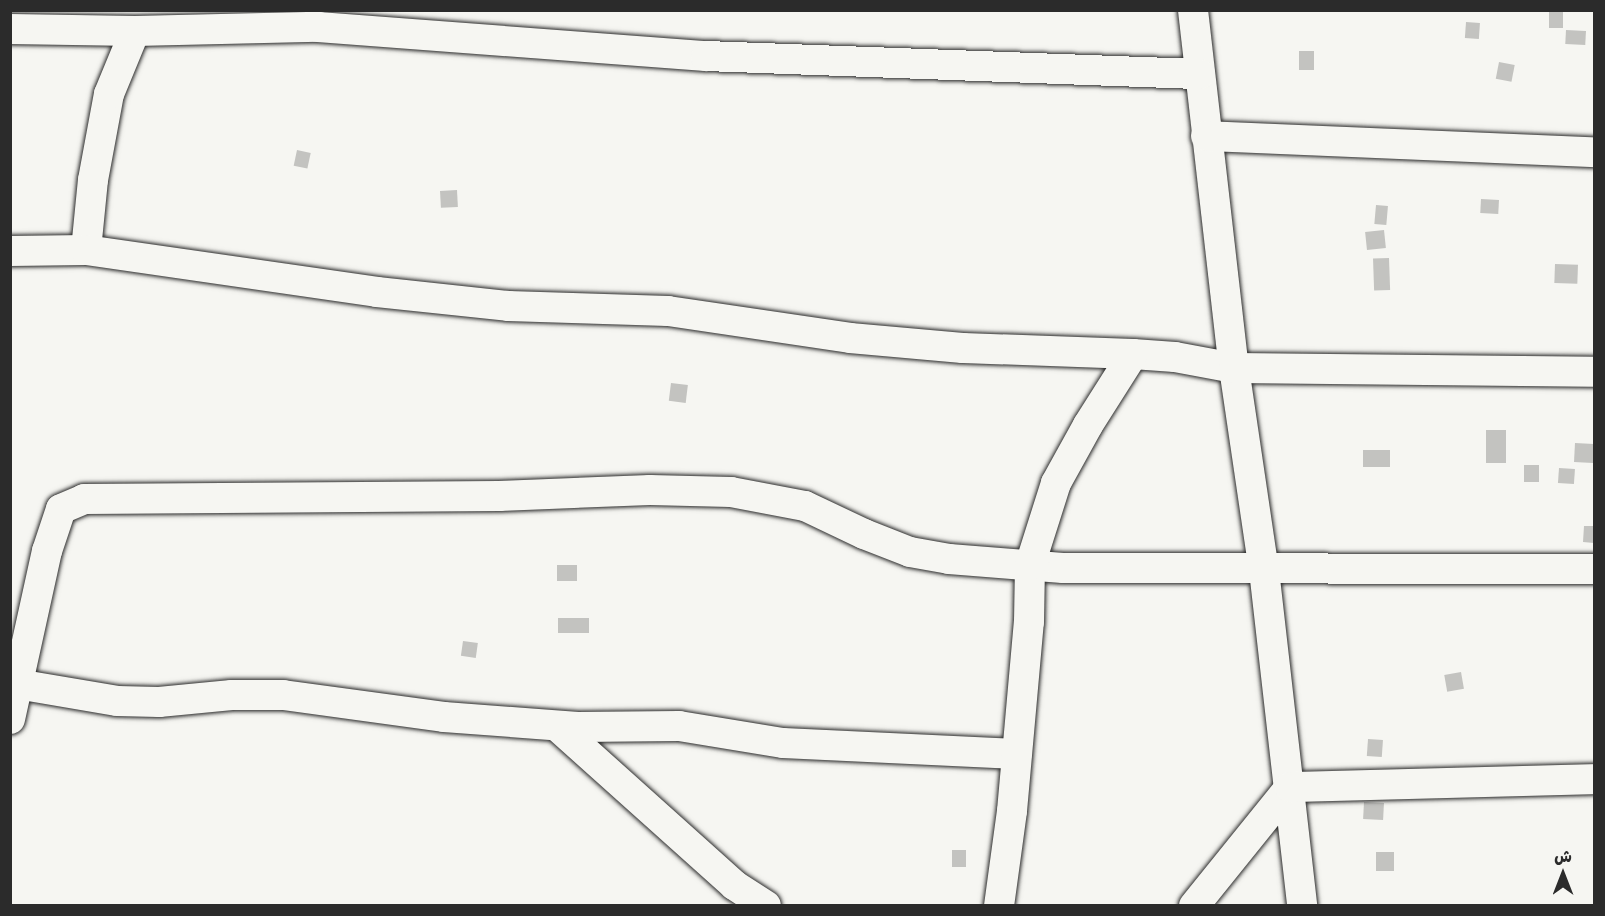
<!DOCTYPE html>
<html>
<head>
<meta charset="utf-8">
<style>
  body { margin:0 }
  #map { position:relative; width:1605px; height:916px; overflow:hidden; background:#f6f6f2; font-family:"Patrick Hand","Playpen Sans Arabic",sans-serif }
  div>[style] { position:absolute }
  .building>* { inset:0; background:#c3c3c0; transform-origin:0 0 }
  .roads { filter:drop-shadow(0 0 2px #2b2b2b) drop-shadow(0 0 2px #2b2b2b) }
  .minor>* { height:30px; margin:-15px; padding:0 15px; transform-origin:15px; border-radius:15px; background:#f6f6f2 }
  span { translate:-50% -50%; white-space:nowrap; text-align:center; line-height:1.15; -webkit-text-stroke:5px #f6f6f2; paint-order:stroke }
  .frame { position:absolute; inset:0; border:12px solid #2b2b2b; pointer-events:none }
  .north { position:absolute; left:1533px; top:844px; width:60px; height:60px; -webkit-text-stroke:4px #f6f6f2; paint-order:stroke; rotate:0deg; font-size:16px; font-weight:700; line-height:24px; text-align:center; color:#2b2b2b }
  .north::after { content:''; display:block; margin:auto; width:21px; height:27px; background:#2b2b2b; clip-path:polygon(50% 0,100% 100%,50% 72%,0 100%) }
</style>
</head>
<body>
<div id="map">
  <div class="building">
    <div style="left:1549px;top:10px;width:14px;height:18px"></div>
    <div style="left:1466px;top:22px;width:14px;height:16px;rotate:4deg"></div>
    <div style="left:1566px;top:30px;width:20px;height:14px;rotate:3deg"></div>
    <div style="left:1299px;top:51px;width:15px;height:19px"></div>
    <div style="left:1499px;top:62px;width:16px;height:17px;rotate:11deg"></div>
    <div style="left:297px;top:150px;width:14px;height:16px;rotate:12deg"></div>
    <div style="left:457px;top:190px;width:17px;height:17px;rotate:87deg"></div>
    <div style="left:1481px;top:199px;width:18px;height:14px;rotate:3deg"></div>
    <div style="left:1376px;top:205px;width:12px;height:19px;rotate:5deg"></div>
    <div style="left:1384px;top:230px;width:18px;height:19px;rotate:84deg"></div>
    <div style="left:1389px;top:258px;width:32px;height:16px;rotate:88deg"></div>
    <div style="left:1555px;top:264px;width:23px;height:19px;rotate:2deg"></div>
    <div style="left:671px;top:383px;width:17px;height:18px;rotate:7deg"></div>
    <div style="left:1486px;top:430px;width:20px;height:33px"></div>
    <div style="left:1575px;top:443px;width:19px;height:19px;rotate:3deg"></div>
    <div style="left:1390px;top:450px;width:17px;height:27px;rotate:90deg"></div>
    <div style="left:1524px;top:465px;width:15px;height:17px"></div>
    <div style="left:1559px;top:468px;width:16px;height:15px;rotate:4deg"></div>
    <div style="clip-path:polygon(1584px 526px,1594px 526px,1594px 543px,1583px 542px)"></div>
    <div style="left:557px;top:565px;width:20px;height:16px"></div>
    <div style="left:589px;top:618px;width:15px;height:31px;rotate:90deg"></div>
    <div style="left:463px;top:641px;width:15px;height:15px;rotate:8deg"></div>
    <div style="left:1461px;top:672px;width:17px;height:17px;rotate:80deg"></div>
    <div style="left:1368px;top:739px;width:15px;height:17px;rotate:4deg"></div>
    <div style="left:1364px;top:802px;width:20px;height:17px;rotate:3deg"></div>
    <div style="left:952px;top:850px;width:14px;height:17px"></div>
    <div style="left:1376px;top:852px;width:18px;height:19px"></div>
  </div>
  <div class="roads">
    <div class="minor">
      <div style="left:1193px;top:10px;width:360px;rotate:83.5deg"></div>
      <div style="left:1234px;top:368px;width:204px;rotate:81.6deg"></div>
      <div style="left:1264px;top:570px;width:338px;rotate:83.5deg"></div>
      <div style="left:10px;top:29px;width:125px;rotate:0.9deg"></div>
      <div style="left:135px;top:31px;width:183px;rotate:-1.3deg"></div>
      <div style="left:318px;top:27px;width:389px;rotate:4.3deg"></div>
      <div style="left:706px;top:56px;width:494px;rotate:2.1deg"></div>
      <div style="left:1206px;top:136px;width:388px;rotate:2.4deg"></div>
      <div style="left:86px;top:250px;width:70px;rotate:-84.3deg"></div>
      <div style="left:93px;top:180px;width:87px;rotate:-79.5deg"></div>
      <div style="left:109px;top:94px;width:68px;rotate:-67.6deg"></div>
      <div style="left:10px;top:251px;width:76px;rotate:-0.8deg"></div>
      <div style="left:86px;top:250px;width:294px;rotate:8.2deg"></div>
      <div style="left:377px;top:292px;width:132px;rotate:6.1deg"></div>
      <div style="left:508px;top:306px;width:160px;rotate:1.8deg"></div>
      <div style="left:668px;top:311px;width:184px;rotate:8.4deg"></div>
      <div style="left:850px;top:338px;width:113px;rotate:5.1deg"></div>
      <div style="left:963px;top:348px;width:170px;rotate:2deg"></div>
      <div style="left:1133px;top:354px;width:42px;rotate:4.1deg"></div>
      <div style="left:1175px;top:357px;width:60px;rotate:10.6deg"></div>
      <div style="left:1234px;top:368px;width:360px;rotate:0.6deg"></div>
      <div style="left:17px;top:684px;width:101px;rotate:9.6deg"></div>
      <div style="left:117px;top:701px;width:42px;rotate:1.4deg"></div>
      <div style="left:159px;top:702px;width:73px;rotate:-5.5deg"></div>
      <div style="left:232px;top:695px;width:51px"></div>
      <div style="left:283px;top:695px;width:162px;rotate:7.8deg"></div>
      <div style="left:444px;top:717px;width:134px;rotate:4.3deg"></div>
      <div style="left:578px;top:727px;width:101px;rotate:-0.6deg"></div>
      <div style="left:679px;top:726px;width:105px;rotate:9.3deg"></div>
      <div style="left:783px;top:743px;width:234px;rotate:2.7deg"></div>
      <div style="left:10px;top:719px;width:172px;rotate:-77.6deg"></div>
      <div style="left:47px;top:551px;width:44px;rotate:-71.6deg"></div>
      <div style="left:61px;top:509px;width:25px;rotate:-23deg"></div>
      <div style="left:84px;top:499px;width:415px;rotate:-0.4deg"></div>
      <div style="left:499px;top:496px;width:151px;rotate:-2.3deg"></div>
      <div style="left:650px;top:490px;width:81px;rotate:1.4deg"></div>
      <div style="left:731px;top:492px;width:75px;rotate:10.7deg"></div>
      <div style="left:805px;top:506px;width:65px;rotate:25.4deg"></div>
      <div style="left:864px;top:534px;width:49px;rotate:21.4deg"></div>
      <div style="left:910px;top:552px;width:40px;rotate:10deg"></div>
      <div style="left:949px;top:559px;width:114px;rotate:4.5deg"></div>
      <div style="left:1063px;top:568px;width:531px;rotate:0.11deg"></div>
      <div style="left:557px;top:726px;width:238px;rotate:41.9deg"></div>
      <div style="left:734px;top:885px;width:38px;rotate:33deg"></div>
      <div style="left:999px;top:906px;width:96px;rotate:-82.2deg"></div>
      <div style="left:1012px;top:811px;width:190px;rotate:-84.9deg"></div>
      <div style="left:1029px;top:622px;width:57px;rotate:-89deg"></div>
      <div style="left:1030px;top:565px;width:86px;rotate:-72.4deg"></div>
      <div style="left:1056px;top:483px;width:66px;rotate:-61.1deg"></div>
      <div style="left:1088px;top:425px;width:84px;rotate:-57.6deg"></div>
      <div style="left:1194px;top:906px;width:153px;rotate:-51.1deg"></div>
      <div style="left:1290px;top:787px;width:304px;rotate:-1.5deg"></div>
    </div>
  </div>
  <div class="frame"></div>
  <div class="north">ش</div>
</div>
</body>
</html>
